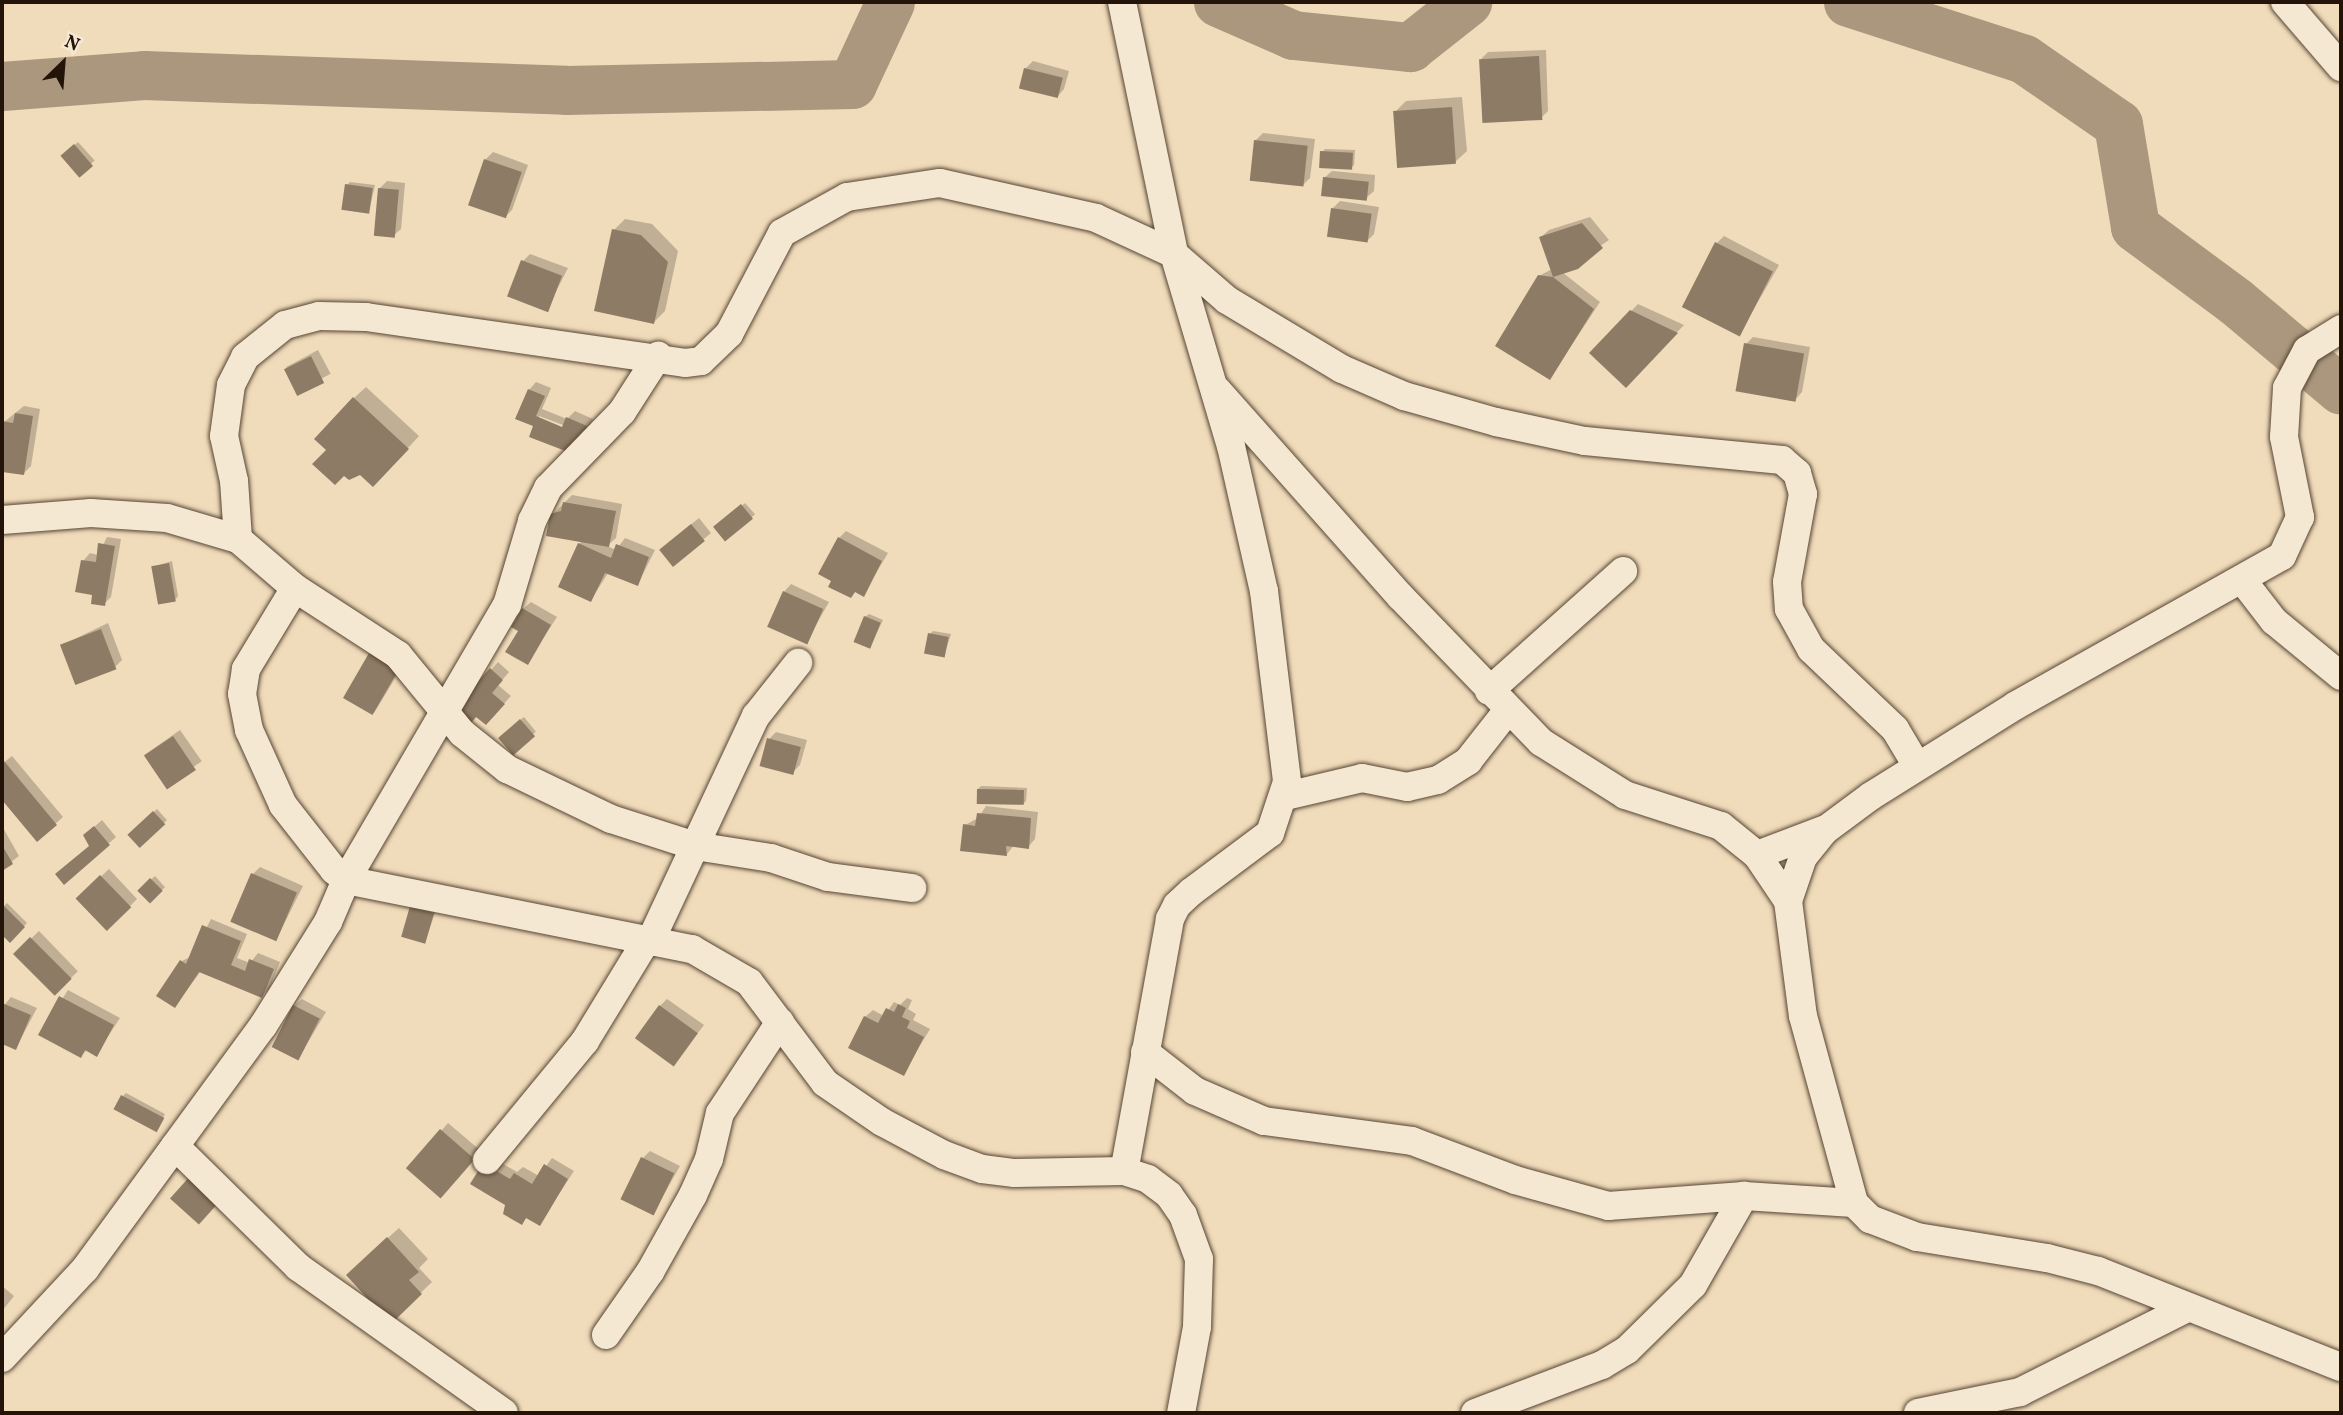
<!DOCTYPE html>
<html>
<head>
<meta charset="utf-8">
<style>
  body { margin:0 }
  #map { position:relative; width:2343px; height:1415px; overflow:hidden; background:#f0dbba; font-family:Vollkorn,serif }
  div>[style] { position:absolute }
  .shadow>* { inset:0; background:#0003; transform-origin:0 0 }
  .river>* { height:49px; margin:-24.5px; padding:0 24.5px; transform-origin:24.5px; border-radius:24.5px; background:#aa977d }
  .building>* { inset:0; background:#8e7b65; transform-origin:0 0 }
  .roads { filter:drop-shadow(0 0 2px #564534) drop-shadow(0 0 2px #564534) }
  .minor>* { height:28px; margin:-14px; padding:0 14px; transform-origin:14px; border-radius:14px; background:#f5e8d2 }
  span { translate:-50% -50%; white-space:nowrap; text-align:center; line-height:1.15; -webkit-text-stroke:5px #f5e8d2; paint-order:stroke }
  .frame { position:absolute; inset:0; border:4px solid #231308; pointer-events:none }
  .north { position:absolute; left:28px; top:28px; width:70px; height:70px; -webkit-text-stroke:5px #f5e8d2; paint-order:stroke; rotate:25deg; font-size:19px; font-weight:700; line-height:28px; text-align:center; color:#231308 }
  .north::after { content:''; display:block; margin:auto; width:24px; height:32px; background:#231308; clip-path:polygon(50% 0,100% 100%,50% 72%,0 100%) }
</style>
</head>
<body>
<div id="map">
  <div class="shadow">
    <div style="clip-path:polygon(1546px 50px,1548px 111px,1541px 118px,1481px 59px,1488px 52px)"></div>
    <div style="clip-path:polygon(1033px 61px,1069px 71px,1064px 89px,1057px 97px,1025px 69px)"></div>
    <div style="clip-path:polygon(1462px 97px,1467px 151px,1455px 162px,1395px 112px,1406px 101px)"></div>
    <div style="clip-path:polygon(1263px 133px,1315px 139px,1310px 178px,1303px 185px,1256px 140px)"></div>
    <div style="left:78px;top:142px;width:25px;height:20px;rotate:48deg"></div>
    <div style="clip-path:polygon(1325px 149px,1355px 150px,1354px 165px,1351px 168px,1322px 152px)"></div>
    <div style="clip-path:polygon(493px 152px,528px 165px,512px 210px,505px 217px,470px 204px,486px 159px)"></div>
    <div style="clip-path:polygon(1332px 171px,1375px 175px,1374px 191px,1366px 198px,1324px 178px)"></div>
    <div style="clip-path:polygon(387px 181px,405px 183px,401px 229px,393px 236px,380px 188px)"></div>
    <div style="clip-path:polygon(350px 182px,375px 185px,369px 212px,347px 185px)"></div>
    <div style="clip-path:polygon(1340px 201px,1379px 207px,1374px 234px,1367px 241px,1333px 208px)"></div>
    <div style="clip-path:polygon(1590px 217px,1609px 240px,1562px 272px,1600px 302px,1550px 378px,1539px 276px,1552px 269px,1541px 237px,1549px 230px)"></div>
    <div style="clip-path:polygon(625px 219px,652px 224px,678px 251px,665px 311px,654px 322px,614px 230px)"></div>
    <div style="clip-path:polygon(1724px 236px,1779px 265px,1739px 335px,1717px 243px)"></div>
    <div style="clip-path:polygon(530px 254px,568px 268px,546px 311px,523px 261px)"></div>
    <div style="clip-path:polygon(1638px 304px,1684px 325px,1626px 385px,1592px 353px)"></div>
    <div style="clip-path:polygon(1753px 337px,1810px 347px,1802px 392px,1795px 400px,1746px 344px)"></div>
    <div style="left:318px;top:350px;width:27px;height:36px;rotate:62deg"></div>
    <div style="clip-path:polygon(evenodd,536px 382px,551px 388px,542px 409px,567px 419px,575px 411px,593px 419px,582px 446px,535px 425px,529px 390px,536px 382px,539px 416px,571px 428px,570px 431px,539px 419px,539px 416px)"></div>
    <div style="clip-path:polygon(366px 387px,419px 436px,384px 474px,328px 450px,354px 398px)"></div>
    <div style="clip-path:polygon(24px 406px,40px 409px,31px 466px,23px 474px,2px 457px,2px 433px,4px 422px)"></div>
    <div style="clip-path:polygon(572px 495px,622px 504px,616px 538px,607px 546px,616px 550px,625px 538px,655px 550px,638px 584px,608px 573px,591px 600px,579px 544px,583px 540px,552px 515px)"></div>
    <div style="left:745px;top:503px;width:15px;height:38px;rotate:48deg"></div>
    <div style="clip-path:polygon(699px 518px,711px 533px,673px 565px,668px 543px)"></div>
    <div style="clip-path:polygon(846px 531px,888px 553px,863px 595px,856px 591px,851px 596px,839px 538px)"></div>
    <div style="clip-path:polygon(107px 537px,121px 539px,111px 597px,104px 604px,94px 594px,83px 561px,90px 553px,98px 555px)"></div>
    <div style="clip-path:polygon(172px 561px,178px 596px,175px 600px,153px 567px)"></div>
    <div style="clip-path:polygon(791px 584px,829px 602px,806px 643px,784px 592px)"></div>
    <div style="clip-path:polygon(531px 602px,557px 617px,527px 663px,520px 630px,523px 609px)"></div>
    <div style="clip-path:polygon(869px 614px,883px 620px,870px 647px,865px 617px)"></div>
    <div style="clip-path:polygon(108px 623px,122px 660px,115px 667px,62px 645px)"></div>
    <div style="clip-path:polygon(933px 631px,951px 634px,944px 656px,930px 634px)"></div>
    <div style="clip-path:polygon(377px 647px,405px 662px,374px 713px,370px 654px)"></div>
    <div style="clip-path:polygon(498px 662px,509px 672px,498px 685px,511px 696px,493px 716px,457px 709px)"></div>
    <div style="left:524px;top:717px;width:19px;height:31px;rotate:51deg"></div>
    <div style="left:180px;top:730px;width:38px;height:43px;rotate:55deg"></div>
    <div style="clip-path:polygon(776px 732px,807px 740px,800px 765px,793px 772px,769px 739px)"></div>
    <div style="clip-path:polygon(12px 756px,63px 817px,37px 840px,2px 798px,2px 764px)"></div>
    <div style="clip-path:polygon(981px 786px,1027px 788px,1026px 801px,1023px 804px,978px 789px)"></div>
    <div style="clip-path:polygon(986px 806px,1038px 812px,1035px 839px,1028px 847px,1014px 845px,1007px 854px,965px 825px,978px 818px)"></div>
    <div style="left:157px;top:809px;width:15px;height:38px;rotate:48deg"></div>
    <div style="clip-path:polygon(102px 820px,116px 837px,65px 882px,90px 846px,93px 828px)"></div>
    <div style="clip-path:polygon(2px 826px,19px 856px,2px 869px)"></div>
    <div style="clip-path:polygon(260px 867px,303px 886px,276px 940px,253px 874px)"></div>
    <div style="clip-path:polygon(109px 869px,137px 899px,130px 906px,78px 898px)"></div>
    <div style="left:155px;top:876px;width:15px;height:22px;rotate:48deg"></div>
    <div style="clip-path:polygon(7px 903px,27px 923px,10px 940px,2px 932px,2px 908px)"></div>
    <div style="clip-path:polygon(412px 907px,436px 910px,425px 942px)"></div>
    <div style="clip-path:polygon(211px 919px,247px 934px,237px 958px,250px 963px,258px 953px,280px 962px,269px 989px,262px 996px,201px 971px,175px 1006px,158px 995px,182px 961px,192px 956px)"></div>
    <div style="left:39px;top:931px;width:56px;height:33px;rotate:46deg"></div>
    <div style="clip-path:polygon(68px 990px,120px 1018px,96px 1055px,87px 1050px,81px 1056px,40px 1034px)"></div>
    <div style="clip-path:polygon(11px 997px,37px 1008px,16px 1048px,2px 1042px,2px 1008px)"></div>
    <div style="clip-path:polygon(907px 998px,912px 1000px,908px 1009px,916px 1014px,913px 1020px,930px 1029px,903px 1074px,865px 1017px,873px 1010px,884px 1016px,894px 1002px,900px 1005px)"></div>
    <div style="clip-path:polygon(302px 999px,326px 1012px,298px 1059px,294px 1006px)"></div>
    <div style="clip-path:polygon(667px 999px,704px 1025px,673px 1065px,660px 1006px)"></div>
    <div style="clip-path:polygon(126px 1093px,165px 1114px,159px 1126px,123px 1096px)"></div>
    <div style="clip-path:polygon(448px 1123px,481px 1151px,448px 1189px,441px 1131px)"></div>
    <div style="clip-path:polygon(650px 1151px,680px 1166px,654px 1212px,643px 1158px)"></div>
    <div style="clip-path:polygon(491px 1157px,517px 1172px,523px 1167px,539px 1176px,552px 1158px,574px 1171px,539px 1224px,528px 1216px,522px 1223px,507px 1204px,472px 1184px)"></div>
    <div style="clip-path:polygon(399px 1228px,428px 1259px,419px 1268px,432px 1282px,391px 1321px,359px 1264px)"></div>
    <div style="clip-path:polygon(2px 1286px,14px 1296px,2px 1311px)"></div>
  </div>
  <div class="river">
    <div style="left:1218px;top:2px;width:82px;rotate:23.7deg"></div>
    <div style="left:1293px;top:35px;width:118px;rotate:5.9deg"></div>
    <div style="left:1410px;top:47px;width:73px;rotate:-38.3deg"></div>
    <div style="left:1848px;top:2px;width:185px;rotate:17.9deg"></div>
    <div style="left:2024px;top:59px;width:114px;rotate:34.7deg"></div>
    <div style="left:2118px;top:124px;width:104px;rotate:80.6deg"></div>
    <div style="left:2135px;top:227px;width:124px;rotate:36.5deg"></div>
    <div style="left:2235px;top:301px;width:138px;rotate:40deg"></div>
    <div style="left:2px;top:86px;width:142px;rotate:-4.4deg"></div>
    <div style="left:144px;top:75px;width:422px;rotate:2deg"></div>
    <div style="left:566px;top:90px;width:286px;rotate:-1.2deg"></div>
    <div style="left:852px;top:84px;width:90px;rotate:-65.1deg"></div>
  </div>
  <div class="building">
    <div style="left:1539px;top:56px;width:64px;height:60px;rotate:87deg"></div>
    <div style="left:1024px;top:68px;width:40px;height:21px;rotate:14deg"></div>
    <div style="left:1452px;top:107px;width:57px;height:59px;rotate:86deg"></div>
    <div style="left:1254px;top:140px;width:54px;height:41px;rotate:6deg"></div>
    <div style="left:74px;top:144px;width:29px;height:18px;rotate:49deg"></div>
    <div style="left:1320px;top:151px;width:33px;height:17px;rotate:3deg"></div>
    <div style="left:484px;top:159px;width:40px;height:49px;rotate:19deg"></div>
    <div style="left:1323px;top:177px;width:46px;height:19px;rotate:6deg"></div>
    <div style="left:345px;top:184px;width:28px;height:26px;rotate:8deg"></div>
    <div style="left:378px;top:188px;width:21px;height:48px;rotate:5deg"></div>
    <div style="left:1331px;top:208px;width:41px;height:29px;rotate:8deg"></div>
    <div style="clip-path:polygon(1582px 223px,1603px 248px,1578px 269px,1553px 277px,1539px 237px)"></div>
    <div style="clip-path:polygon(612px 229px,641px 235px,668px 262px,654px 324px,594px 311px)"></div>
    <div style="left:1715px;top:242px;width:65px;height:73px;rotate:27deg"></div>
    <div style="left:521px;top:260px;width:44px;height:39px;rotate:21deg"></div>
    <div style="clip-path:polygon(1538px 275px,1553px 277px,1594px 309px,1550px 380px,1495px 346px)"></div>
    <div style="clip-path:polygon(1630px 310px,1678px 333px,1626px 388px,1589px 353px)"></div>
    <div style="left:1744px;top:343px;width:61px;height:49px;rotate:10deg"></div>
    <div style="left:311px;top:356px;width:30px;height:30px;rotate:64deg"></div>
    <div style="clip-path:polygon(528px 389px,545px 396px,536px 416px,562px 427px,566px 417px,587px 426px,576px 455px,529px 437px,533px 426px,515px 419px)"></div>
    <div style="clip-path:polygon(353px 397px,409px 449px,373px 487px,360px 475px,349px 480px,344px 476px,335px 485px,312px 464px,326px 450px,314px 439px)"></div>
    <div style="clip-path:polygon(15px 413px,33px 416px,24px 475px,2px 472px,2px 421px,13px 423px)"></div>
    <div style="clip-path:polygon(563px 502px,616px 511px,609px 547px,546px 536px,550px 514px,561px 511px)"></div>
    <div style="left:741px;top:504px;width:19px;height:36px;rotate:51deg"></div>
    <div style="left:691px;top:524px;width:22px;height:41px;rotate:51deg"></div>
    <div style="clip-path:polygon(838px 537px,882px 561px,864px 597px,855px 592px,851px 598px,828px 587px,831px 581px,818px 574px)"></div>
    <div style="clip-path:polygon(98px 543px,115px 546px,105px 606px,91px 604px,92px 595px,75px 592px,81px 560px,96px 562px)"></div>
    <div style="clip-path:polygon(578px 543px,611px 558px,616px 544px,649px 557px,638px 586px,605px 573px,591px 602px,558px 587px)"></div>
    <div style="left:169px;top:563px;width:39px;height:18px;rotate:80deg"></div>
    <div style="left:783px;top:591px;width:44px;height:39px;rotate:24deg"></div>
    <div style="clip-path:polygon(522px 608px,551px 625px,528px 665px,505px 652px,518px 631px,511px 627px)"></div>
    <div style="left:864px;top:616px;width:18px;height:28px;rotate:22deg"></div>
    <div style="left:101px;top:629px;width:43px;height:44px;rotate:69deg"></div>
    <div style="left:928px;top:633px;width:21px;height:21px;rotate:11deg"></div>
    <div style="left:369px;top:653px;width:34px;height:52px;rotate:30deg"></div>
    <div style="clip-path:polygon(490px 668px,503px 680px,492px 693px,505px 704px,486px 725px,476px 717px,471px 723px,454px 709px)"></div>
    <div style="left:520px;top:719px;width:23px;height:29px;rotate:49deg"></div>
    <div style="left:173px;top:736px;width:41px;height:35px;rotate:56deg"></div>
    <div style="left:767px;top:738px;width:35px;height:29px;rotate:15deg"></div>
    <div style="clip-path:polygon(4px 761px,57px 825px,37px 842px,2px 800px)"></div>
    <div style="left:977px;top:789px;width:47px;height:15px;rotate:1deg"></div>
    <div style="left:153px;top:811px;width:18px;height:35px;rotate:47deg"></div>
    <div style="clip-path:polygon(977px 813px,1031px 818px,1029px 849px,1006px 846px,1007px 856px,960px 851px,963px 824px,975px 826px)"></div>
    <div style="clip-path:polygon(94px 826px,110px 845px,64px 885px,55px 874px,89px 846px,83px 835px)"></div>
    <div style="clip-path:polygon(2px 845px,13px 864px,2px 871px)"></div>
    <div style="left:251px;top:873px;width:50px;height:53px;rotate:23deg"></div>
    <div style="left:100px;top:875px;width:45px;height:34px;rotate:46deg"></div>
    <div style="left:150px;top:878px;width:18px;height:18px;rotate:45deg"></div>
    <div style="clip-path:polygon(2px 904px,25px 927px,10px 943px,2px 935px)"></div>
    <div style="left:410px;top:906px;width:25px;height:32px;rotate:16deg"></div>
    <div style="clip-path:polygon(202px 925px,241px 941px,231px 965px,245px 971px,249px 959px,274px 969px,262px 998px,199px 972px,175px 1008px,156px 996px,180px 960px,186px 964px)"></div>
    <div style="left:30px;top:937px;width:59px;height:24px;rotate:45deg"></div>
    <div style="clip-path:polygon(59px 996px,114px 1025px,97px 1057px,85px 1050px,81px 1058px,38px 1035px)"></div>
    <div style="clip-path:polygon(2px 1003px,31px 1015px,16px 1050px,2px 1044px)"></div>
    <div style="clip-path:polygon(898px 1004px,906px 1008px,902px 1017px,910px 1021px,907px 1028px,924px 1037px,904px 1076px,848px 1048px,864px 1016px,878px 1023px,886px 1008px,894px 1012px)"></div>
    <div style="left:293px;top:1005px;width:30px;height:47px;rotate:27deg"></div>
    <div style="left:659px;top:1005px;width:48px;height:41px;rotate:36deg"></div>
    <div style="left:121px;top:1095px;width:49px;height:16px;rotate:28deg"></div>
    <div style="left:440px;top:1129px;width:46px;height:52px;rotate:41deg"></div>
    <div style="left:641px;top:1157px;width:37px;height:47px;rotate:26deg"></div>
    <div style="clip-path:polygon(483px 1163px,510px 1179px,514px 1173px,532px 1184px,544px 1164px,568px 1179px,540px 1226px,526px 1218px,522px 1225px,503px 1214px,505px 1205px,470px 1184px)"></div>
    <div style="left:192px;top:1174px;width:39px;height:33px;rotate:42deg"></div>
    <div style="clip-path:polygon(387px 1237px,419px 1272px,409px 1280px,422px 1294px,391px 1324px,346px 1275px)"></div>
  </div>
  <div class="roads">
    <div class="minor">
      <div style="left:1122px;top:2px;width:257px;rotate:78.3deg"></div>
      <div style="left:1174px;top:254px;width:200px;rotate:73.5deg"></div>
      <div style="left:1231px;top:446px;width:149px;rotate:77.2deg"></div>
      <div style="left:1264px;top:591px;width:192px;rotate:83.1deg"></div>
      <div style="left:1287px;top:782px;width:54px;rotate:108.4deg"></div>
      <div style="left:1270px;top:833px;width:99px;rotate:143.2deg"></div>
      <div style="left:1191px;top:892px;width:19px;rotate:137deg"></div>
      <div style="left:1177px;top:905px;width:16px;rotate:117deg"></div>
      <div style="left:1170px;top:919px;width:256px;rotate:100.3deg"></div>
      <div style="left:2285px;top:2px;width:86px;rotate:49.3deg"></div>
      <div style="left:2341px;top:329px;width:40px;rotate:148deg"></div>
      <div style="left:2307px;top:350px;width:43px;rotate:117.8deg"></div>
      <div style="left:2287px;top:388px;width:49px;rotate:93.5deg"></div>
      <div style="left:2284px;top:437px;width:82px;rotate:78.7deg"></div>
      <div style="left:2300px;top:517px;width:43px;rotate:114.8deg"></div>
      <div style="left:2282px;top:556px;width:306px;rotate:150.7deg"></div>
      <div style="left:2015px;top:706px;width:170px;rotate:148deg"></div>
      <div style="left:1871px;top:796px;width:57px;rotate:143.5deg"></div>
      <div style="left:1825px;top:830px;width:35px;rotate:129deg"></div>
      <div style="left:1803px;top:857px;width:46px;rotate:108.8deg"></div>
      <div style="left:1788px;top:901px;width:116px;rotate:82.6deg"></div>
      <div style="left:1803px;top:1016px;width:194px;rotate:74.7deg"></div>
      <div style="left:1854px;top:1203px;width:23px;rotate:45deg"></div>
      <div style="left:1870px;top:1219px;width:50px;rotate:21deg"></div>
      <div style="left:1917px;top:1237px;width:132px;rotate:9.2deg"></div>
      <div style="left:2047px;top:1258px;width:53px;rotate:14.3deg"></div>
      <div style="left:2098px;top:1271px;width:261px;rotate:21.6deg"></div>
      <div style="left:1217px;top:390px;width:276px;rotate:48.4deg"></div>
      <div style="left:1400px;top:596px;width:203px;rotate:46deg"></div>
      <div style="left:1541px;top:742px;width:99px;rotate:32.2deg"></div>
      <div style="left:1625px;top:795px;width:101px;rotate:17.9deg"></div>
      <div style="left:1721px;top:826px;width:46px;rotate:38.9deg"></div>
      <div style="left:1757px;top:855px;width:55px;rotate:56deg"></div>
      <div style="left:2px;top:520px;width:89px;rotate:-4.5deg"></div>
      <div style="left:91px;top:513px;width:76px;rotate:3.8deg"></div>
      <div style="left:167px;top:518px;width:74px;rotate:16.5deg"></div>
      <div style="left:238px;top:539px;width:75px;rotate:40.7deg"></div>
      <div style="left:295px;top:588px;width:123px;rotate:33deg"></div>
      <div style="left:398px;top:655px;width:101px;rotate:50.6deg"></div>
      <div style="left:462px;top:733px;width:58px;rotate:38.7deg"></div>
      <div style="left:507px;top:769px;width:115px;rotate:25.7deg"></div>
      <div style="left:611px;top:819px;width:88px;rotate:17.8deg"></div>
      <div style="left:695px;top:846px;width:77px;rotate:9deg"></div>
      <div style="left:771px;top:858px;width:60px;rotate:18.4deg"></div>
      <div style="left:828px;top:877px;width:85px;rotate:7.5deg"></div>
      <div style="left:238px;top:539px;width:58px;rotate:-93.9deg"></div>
      <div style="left:234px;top:481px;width:46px;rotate:-102.5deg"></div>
      <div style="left:224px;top:436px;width:51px;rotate:-82.2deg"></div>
      <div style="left:231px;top:385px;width:31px;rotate:-63deg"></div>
      <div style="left:245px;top:357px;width:51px;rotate:-38.7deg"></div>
      <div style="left:285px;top:325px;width:35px;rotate:-15deg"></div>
      <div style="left:319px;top:316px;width:47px;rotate:1.2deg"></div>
      <div style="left:366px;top:317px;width:322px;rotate:8.2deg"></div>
      <div style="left:685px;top:363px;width:16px;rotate:-7deg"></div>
      <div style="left:701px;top:361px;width:39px;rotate:-44deg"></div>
      <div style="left:729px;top:334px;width:114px;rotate:-62.3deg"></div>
      <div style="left:782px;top:233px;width:74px;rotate:-29deg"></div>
      <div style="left:847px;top:197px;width:94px;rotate:-8.6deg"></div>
      <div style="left:940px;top:183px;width:160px;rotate:12.6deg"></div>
      <div style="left:1096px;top:218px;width:86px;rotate:24.8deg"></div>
      <div style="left:1174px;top:254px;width:70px;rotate:41deg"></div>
      <div style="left:1227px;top:300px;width:134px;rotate:31deg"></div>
      <div style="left:1342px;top:369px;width:68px;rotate:23.5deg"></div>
      <div style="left:1404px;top:396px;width:96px;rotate:15.8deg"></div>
      <div style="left:1496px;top:422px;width:91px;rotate:12.1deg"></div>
      <div style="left:1585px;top:441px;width:198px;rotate:5.5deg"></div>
      <div style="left:1782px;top:460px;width:20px;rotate:41deg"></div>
      <div style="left:1797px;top:473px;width:22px;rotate:74deg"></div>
      <div style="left:1803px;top:494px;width:89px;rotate:100.3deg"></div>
      <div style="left:1787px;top:582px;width:27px;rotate:86deg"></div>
      <div style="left:1789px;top:609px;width:46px;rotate:61.2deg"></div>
      <div style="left:1811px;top:649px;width:116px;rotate:43.6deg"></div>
      <div style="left:1895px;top:729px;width:43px;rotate:59.3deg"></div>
      <div style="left:2243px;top:581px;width:51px;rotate:52.2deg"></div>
      <div style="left:2274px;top:621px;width:87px;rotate:39.4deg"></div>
      <div style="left:295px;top:588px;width:95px;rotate:121.2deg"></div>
      <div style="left:246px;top:669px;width:25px;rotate:99deg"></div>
      <div style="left:242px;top:694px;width:37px;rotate:79deg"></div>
      <div style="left:249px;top:730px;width:82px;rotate:65.6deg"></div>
      <div style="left:283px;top:805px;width:83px;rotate:51.9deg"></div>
      <div style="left:334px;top:870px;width:16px;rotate:40deg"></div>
      <div style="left:346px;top:880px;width:353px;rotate:11.3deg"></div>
      <div style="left:692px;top:949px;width:66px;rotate:30.1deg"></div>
      <div style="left:749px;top:982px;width:126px;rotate:53deg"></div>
      <div style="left:825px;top:1083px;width:69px;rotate:34.4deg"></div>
      <div style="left:882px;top:1122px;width:70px;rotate:28deg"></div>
      <div style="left:944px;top:1155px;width:40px;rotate:20.2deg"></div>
      <div style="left:982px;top:1169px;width:33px;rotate:7deg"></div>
      <div style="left:1015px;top:1173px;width:109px;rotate:-1.1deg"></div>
      <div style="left:1124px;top:1171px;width:25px;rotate:18deg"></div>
      <div style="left:1148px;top:1179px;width:26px;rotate:37deg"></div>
      <div style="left:1169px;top:1195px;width:24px;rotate:55deg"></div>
      <div style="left:1183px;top:1215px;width:47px;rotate:70deg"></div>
      <div style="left:1199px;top:1259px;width:68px;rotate:91.7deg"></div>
      <div style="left:1197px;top:1327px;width:87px;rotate:100.5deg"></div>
      <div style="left:1489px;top:691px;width:180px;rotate:-41.8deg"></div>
      <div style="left:1286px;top:796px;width:78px;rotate:-13.3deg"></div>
      <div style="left:1362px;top:778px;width:46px;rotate:11.3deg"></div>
      <div style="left:1407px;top:787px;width:32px;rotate:-13deg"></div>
      <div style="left:1438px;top:780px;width:36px;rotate:-32deg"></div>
      <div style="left:1468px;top:761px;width:65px;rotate:-51.9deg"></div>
      <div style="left:1757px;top:855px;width:71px;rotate:-20.7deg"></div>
      <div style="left:650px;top:942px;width:250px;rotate:-64.9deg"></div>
      <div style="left:756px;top:716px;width:68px;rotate:-51.6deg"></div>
      <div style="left:1145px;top:1052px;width:63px;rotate:38deg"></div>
      <div style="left:1195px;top:1091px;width:75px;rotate:23.5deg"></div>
      <div style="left:1264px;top:1121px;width:149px;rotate:7.7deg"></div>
      <div style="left:1412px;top:1141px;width:110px;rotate:20.7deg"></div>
      <div style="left:1515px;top:1180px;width:97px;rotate:15.6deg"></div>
      <div style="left:1608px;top:1206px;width:136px;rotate:-4.2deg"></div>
      <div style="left:1744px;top:1196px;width:110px;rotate:3.6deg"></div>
      <div style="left:175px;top:1146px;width:173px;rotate:44.5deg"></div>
      <div style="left:298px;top:1267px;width:252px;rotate:35.3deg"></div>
      <div style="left:487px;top:1160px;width:154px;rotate:-50.5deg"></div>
      <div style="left:585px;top:1041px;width:117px;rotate:-58.6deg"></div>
      <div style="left:606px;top:1335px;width:77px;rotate:-55.1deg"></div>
      <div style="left:650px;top:1272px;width:88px;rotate:-60.8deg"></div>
      <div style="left:693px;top:1195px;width:39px;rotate:-66deg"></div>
      <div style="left:709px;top:1159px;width:47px;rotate:-76.6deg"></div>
      <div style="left:720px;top:1113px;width:109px;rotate:-56.6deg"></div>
      <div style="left:2px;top:1358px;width:122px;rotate:-47deg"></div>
      <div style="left:85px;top:1269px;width:301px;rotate:-53.8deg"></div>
      <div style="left:263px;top:1026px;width:123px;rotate:-58deg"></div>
      <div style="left:328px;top:922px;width:46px;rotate:-66.8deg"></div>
      <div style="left:346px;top:880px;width:319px;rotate:-59.7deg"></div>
      <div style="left:507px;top:605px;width:88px;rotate:-73.4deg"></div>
      <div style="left:532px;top:521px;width:37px;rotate:-64deg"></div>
      <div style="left:548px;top:488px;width:106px;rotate:-45.8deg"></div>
      <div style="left:622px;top:412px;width:67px;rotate:-57.3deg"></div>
      <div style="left:1475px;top:1413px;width:136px;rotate:-20.7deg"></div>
      <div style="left:1602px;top:1365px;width:29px;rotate:-31deg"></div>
      <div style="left:1627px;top:1350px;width:93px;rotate:-44.6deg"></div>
      <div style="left:1693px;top:1285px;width:103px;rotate:-60.2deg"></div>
      <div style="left:1918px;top:1413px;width:104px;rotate:-11.6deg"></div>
      <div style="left:2020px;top:1392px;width:187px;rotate:-26.7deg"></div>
    </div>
  </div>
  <div class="frame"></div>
  <div class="north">N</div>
</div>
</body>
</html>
